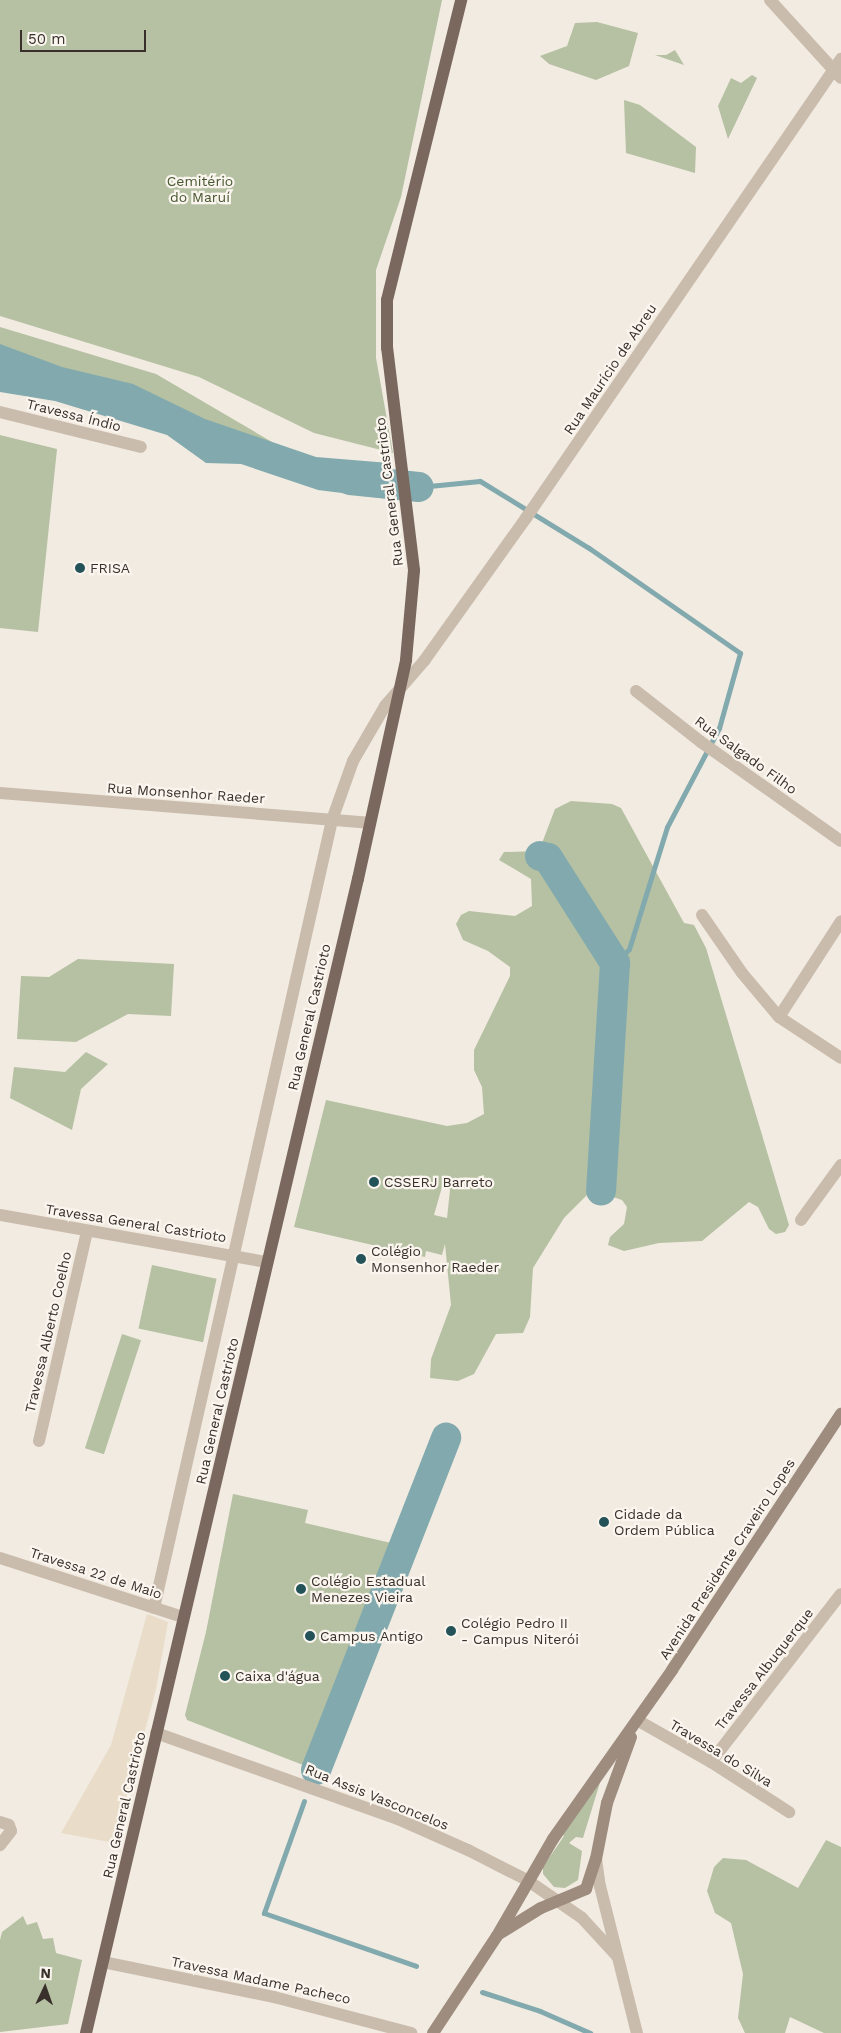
<!DOCTYPE html>
<html>
<head>
<meta charset="utf-8">
<style>
  body { margin:0 }
  #map { position:relative; width:841px; height:2033px; overflow:hidden; background:#f2ebe1; font-family:"Work Sans",sans-serif }
  div>[style] { position:absolute }
  .green>* { inset:0; background:#b5c1a2; transform-origin:0 0 }
  .plaza>* { inset:0; background:#e9ddc9 }
  .water>* { inset:0; background:#82aaae }
  .stream>* { height:5px; margin:-2.5px; padding:0 2.5px; transform-origin:2.5px; border-radius:2.5px; background:#82aaae }
  .river>* { height:30px; margin:-15px; padding:0 15px; transform-origin:15px; border-radius:15px; background:#82aaae }
  .minor>* { height:12px; margin:-6px; padding:0 6px; transform-origin:6px; border-radius:6px; background:#cabcad }
  .tertiary>* { height:12px; margin:-6px; padding:0 6px; transform-origin:6px; border-radius:6px; background:#cabcad }
  .secondary>* { height:12px; margin:-6px; padding:0 6px; transform-origin:6px; border-radius:6px; background:#9e8c7f }
  .primary>* { height:12px; margin:-6px; padding:0 6px; transform-origin:6px; border-radius:6px; background:#7a685e }
  .dots>* { width:14px; height:14px; translate:-50% -50%; box-sizing:border-box; border:2px solid #faf5ee; border-radius:50% }
  span { translate:-50% -50%; white-space:nowrap; text-align:center; line-height:1.15; -webkit-text-stroke:4.5px #faf5ee; paint-order:stroke }
  .park-label { font-size:14px; color:#475630 }
  .street-label { font-size:14px; color:#39302b }
  .poi-label { font-size:14px; color:#39302b }
  .left { translate:0 -50%; text-align:left }
  .north { position:absolute; left:20px; top:1963px; width:50px; height:50px; -webkit-text-stroke:4px #faf5ee; paint-order:stroke; rotate:3deg; font-size:14px; font-weight:700; line-height:20px; text-align:center; color:#39302b }
  .north::after { content:''; display:block; margin:auto; width:18px; height:22px; background:#39302b; clip-path:polygon(50% 0,100% 100%,50% 72%,0 100%) }
  .scale { position:absolute; left:20px; top:30px; width:126px; height:22px; box-sizing:border-box; border:2px solid #39302b; border-top:0; padding-left:6px; font-size:15px; line-height:18px; white-space:nowrap; color:#39302b; -webkit-text-stroke:4px #faf5ee; paint-order:stroke }
</style>
</head>
<body>
<div id="map">
  <div class="green">
    <div style="clip-path:polygon(0 0,442px 0,401px 197px,376px 270px,376px 358px,393px 453px,314px 433px,199px 377px,0 316px)"></div>
    <div style="clip-path:polygon(597px 22px,638px 33px,629px 66px,596px 80px,549px 64px,540px 56px,567px 46px,575px 23px)"></div>
    <div style="clip-path:polygon(675px 50px,684px 65px,655px 55px,666px 55px)"></div>
    <div style="clip-path:polygon(752px 75px,757px 78px,728px 139px,718px 106px,731px 78px,741px 83px)"></div>
    <div style="clip-path:polygon(624px 100px,640px 105px,696px 147px,695px 173px,626px 153px)"></div>
    <div style="clip-path:polygon(0 327px,156px 374px,296px 456px,0 360px)"></div>
    <div style="clip-path:polygon(0 435px,57px 449px,38px 632px,0 628px)"></div>
    <div style="clip-path:polygon(evenodd,571px 801px,612px 804px,621px 808px,684px 923px,694px 925px,706px 948px,789px 1225px,785px 1232px,776px 1234px,769px 1229px,758px 1207px,749px 1202px,702px 1241px,659px 1243px,624px 1251px,608px 1245px,610px 1237px,624px 1224px,627px 1207px,622px 1200px,613px 1197px,587px 1195px,564px 1218px,533px 1268px,530px 1317px,523px 1333px,496px 1334px,474px 1374px,458px 1381px,430px 1378px,431px 1359px,451px 1305px,445px 1244px,442px 1255px,426px 1251px,425px 1257px,294px 1227px,326px 1100px,447px 1126px,467px 1123px,484px 1114px,482px 1087px,474px 1070px,474px 1050px,510px 976px,510px 967px,488px 951px,463px 940px,456px 924px,461px 915px,469px 911px,515px 916px,532px 906px,531px 879px,499px 860px,504px 852px,539px 851px,555px 809px,571px 801px,444px 1180px,450px 1190px,447px 1218px,434px 1215px,444px 1180px)"></div>
    <div style="clip-path:polygon(78px 959px,174px 964px,171px 1016px,128px 1014px,76px 1042px,17px 1039px,21px 976px,49px 977px)"></div>
    <div style="clip-path:polygon(86px 1052px,108px 1064px,81px 1089px,72px 1130px,10px 1098px,14px 1067px,65px 1072px)"></div>
    <div style="left:152px;top:1265px;width:66px;height:65px;rotate:12deg"></div>
    <div style="left:122px;top:1334px;width:20px;height:120px;rotate:18deg"></div>
    <div style="clip-path:polygon(233px 1494px,308px 1510px,305px 1523px,404px 1546px,316px 1770px,187px 1720px,185px 1715px,206px 1632px)"></div>
    <div style="clip-path:polygon(602px 1776px,583px 1838px,576px 1837px,569px 1843px,582px 1851px,578px 1880px,565px 1888px,554px 1887px,543px 1874px,543px 1867px,564px 1836px,561px 1833px)"></div>
    <div style="clip-path:polygon(826px 1840px,841px 1847px,841px 2033px,824px 2033px,790px 2017px,785px 2033px,745px 2033px,738px 2018px,743px 1974px,731px 1923px,715px 1913px,707px 1891px,714px 1867px,723px 1858px,746px 1860px,798px 1888px)"></div>
    <div style="clip-path:polygon(23px 1916px,27px 1925px,37px 1922px,43px 1939px,53px 1938px,56px 1953px,82px 1960px,68px 2024px,0 2032px,0 1940px,2px 1932px)"></div>
  </div>
  <div class="plaza">
    <div style="clip-path:polygon(147px 1614px,168px 1622px,156px 1689px,115px 1843px,61px 1833px,111px 1745px)"></div>
  </div>
  <div class="water">
    <div style="clip-path:polygon(0 344px,62px 367px,133px 384px,205px 419px,316px 457px,389px 463px,390px 499px,318px 490px,241px 464px,206px 463px,167px 435px,55px 401px,0 392px)"></div>
  </div>
  <div class="stream">
    <div style="left:419px;top:487px;width:61px;rotate:-5.6deg"></div>
    <div style="left:480px;top:481px;width:128px;rotate:31.6deg"></div>
    <div style="left:589px;top:548px;width:184px;rotate:34.8deg"></div>
    <div style="left:740px;top:653px;width:78px;rotate:105.6deg"></div>
    <div style="left:719px;top:728px;width:112px;rotate:117.7deg"></div>
    <div style="left:667px;top:827px;width:128px;rotate:107.3deg"></div>
    <div style="left:629px;top:949px;width:20px;rotate:135deg"></div>
    <div style="left:304px;top:1801px;width:119px;rotate:109.7deg"></div>
    <div style="left:264px;top:1913px;width:161px;rotate:19.2deg"></div>
    <div style="left:482px;top:1992px;width:61px;rotate:18.1deg"></div>
    <div style="left:540px;top:2011px;width:55px;rotate:23.7deg"></div>
  </div>
  <div class="river">
    <div style="left:350px;top:480px;width:69px;rotate:5.8deg"></div>
    <div style="left:540px;top:856px;width:8px;rotate:14deg"></div>
    <div style="left:548px;top:858px;width:125px;rotate:57.5deg"></div>
    <div style="left:615px;top:963px;width:228px;rotate:93.5deg"></div>
    <div style="left:316px;top:1770px;width:357px;rotate:-68.6deg"></div>
  </div>
  <div class="minor">
    <div style="left:0;top:412px;width:145px;rotate:13.9deg"></div>
    <div style="left:636px;top:691px;width:83px;rotate:38.1deg"></div>
    <div style="left:701px;top:742px;width:171px;rotate:35.3deg"></div>
    <div style="left:0;top:793px;width:370px;rotate:4.6deg"></div>
    <div style="left:702px;top:915px;width:70px;rotate:55.4deg"></div>
    <div style="left:742px;top:973px;width:57px;rotate:49.9deg"></div>
    <div style="left:779px;top:1017px;width:74px;rotate:33.5deg"></div>
    <div style="left:779px;top:1017px;width:114px;rotate:-57.1deg"></div>
    <div style="left:0;top:1215px;width:271px;rotate:10deg"></div>
    <div style="left:801px;top:1220px;width:68px;rotate:-54deg"></div>
    <div style="left:39px;top:1441px;width:215px;rotate:-77.1deg"></div>
    <div style="left:0;top:1558px;width:192px;rotate:17.9deg"></div>
    <div style="left:154px;top:1608px;width:808px;rotate:-77.27deg"></div>
    <div style="left:332px;top:820px;width:63px;rotate:-70.4deg"></div>
    <div style="left:353px;top:761px;width:64px;rotate:-59.8deg"></div>
    <div style="left:385px;top:706px;width:60px;rotate:-49.1deg"></div>
    <div style="left:424px;top:661px;width:176px;rotate:-54.5deg"></div>
    <div style="left:526px;top:518px;width:557px;rotate:-55.54deg"></div>
    <div style="left:637px;top:1720px;width:85px;rotate:29.6deg"></div>
    <div style="left:711px;top:1762px;width:93px;rotate:32.7deg"></div>
    <div style="left:711px;top:1762px;width:212px;rotate:-52.3deg"></div>
    <div style="left:0;top:1822px;width:9px;rotate:18deg"></div>
    <div style="left:9px;top:1825px;width:6px;rotate:72deg"></div>
    <div style="left:11px;top:1831px;width:18px;rotate:128deg"></div>
    <div style="left:103px;top:1962px;width:175px;rotate:11.6deg"></div>
    <div style="left:274px;top:1997px;width:142px;rotate:14.7deg"></div>
  </div>
  <div class="tertiary">
    <div style="left:770px;top:0;width:105px;rotate:47.7deg"></div>
    <div style="left:156px;top:1733px;width:257px;rotate:19.6deg"></div>
    <div style="left:398px;top:1819px;width:77px;rotate:23.9deg"></div>
    <div style="left:468px;top:1850px;width:66px;rotate:27deg"></div>
    <div style="left:527px;top:1880px;width:67px;rotate:34.6deg"></div>
    <div style="left:582px;top:1918px;width:52px;rotate:47.4deg"></div>
    <div style="left:596px;top:1859px;width:27px;rotate:82deg"></div>
    <div style="left:600px;top:1886px;width:152px;rotate:75.9deg"></div>
  </div>
  <div class="secondary">
    <div style="left:499px;top:1934px;width:49px;rotate:-31.8deg"></div>
    <div style="left:541px;top:1908px;width:49px;rotate:-22.9deg"></div>
    <div style="left:586px;top:1889px;width:32px;rotate:-72deg"></div>
    <div style="left:596px;top:1859px;width:57px;rotate:-78.9deg"></div>
    <div style="left:607px;top:1803px;width:70px;rotate:-70deg"></div>
    <div style="left:433px;top:2033px;width:116px;rotate:-56.6deg"></div>
    <div style="left:497px;top:1936px;width:112px;rotate:-60deg"></div>
    <div style="left:553px;top:1839px;width:207px;rotate:-54.8deg"></div>
    <div style="left:672px;top:1670px;width:307px;rotate:-56.6deg"></div>
  </div>
  <div class="primary">
    <div style="left:86px;top:2033px;width:1186px;rotate:-76.74deg"></div>
    <div style="left:358px;top:879px;width:224px;rotate:-77.6deg"></div>
    <div style="left:406px;top:660px;width:90px;rotate:-84.9deg"></div>
    <div style="left:414px;top:570px;width:224px;rotate:-96.9deg"></div>
    <div style="left:387px;top:348px;width:48px;rotate:-90deg"></div>
    <div style="left:387px;top:300px;width:309px;rotate:-76.1deg"></div>
  </div>
  <div class="dots">
    <div style="left:80px;top:568px;background:#235359"></div>
    <div style="left:374px;top:1182px;background:#235359"></div>
    <div style="left:361px;top:1259px;background:#235359"></div>
    <div style="left:604px;top:1522px;background:#235359"></div>
    <div style="left:301px;top:1589px;background:#235359"></div>
    <div style="left:451px;top:1631px;background:#235359"></div>
    <div style="left:310px;top:1636px;background:#235359"></div>
    <div style="left:225px;top:1676px;background:#235359"></div>
  </div>
  <div class="park-label">
    <span style="left:200px;top:189px">Cemitério<br>do Maruí</span>
  </div>
  <div class="street-label">
    <span style="left:610px;top:369px;rotate:-56deg">Rua Maurício de Abreu</span>
    <span style="left:74px;top:415px;rotate:14deg">Travessa Índio</span>
    <span style="left:389px;top:492px;rotate:-97deg">Rua General Castrioto</span>
    <span style="left:746px;top:755px;rotate:36deg">Rua Salgado Filho</span>
    <span style="left:186px;top:793px;rotate:4deg">Rua Monsenhor Raeder</span>
    <span style="left:309px;top:1017px;rotate:-77deg">Rua General Castrioto</span>
    <span style="left:136px;top:1223px;rotate:9deg">Travessa General Castrioto</span>
    <span style="left:48px;top:1332px;rotate:-77deg">Travessa Alberto Coelho</span>
    <span style="left:217px;top:1411px;rotate:-77deg">Rua General Castrioto</span>
    <span style="left:727px;top:1559px;rotate:-57deg">Avenida Presidente Craveiro Lopes</span>
    <span style="left:96px;top:1573px;rotate:18deg">Travessa 22 de Maio</span>
    <span style="left:764px;top:1669px;rotate:-52deg">Travessa Albuquerque</span>
    <span style="left:721px;top:1753px;rotate:31deg">Travessa do Silva</span>
    <span style="left:377px;top:1797px;rotate:22deg">Rua Assis Vasconcelos</span>
    <span style="left:124px;top:1805px;rotate:-77deg">Rua General Castrioto</span>
    <span style="left:261px;top:1980px;rotate:12deg">Travessa Madame Pacheco</span>
  </div>
  <div class="poi-label">
    <span class="left" style="left:90px;top:568px">FRISA</span>
    <span class="left" style="left:384px;top:1182px">CSSERJ Barreto</span>
    <span class="left" style="left:371px;top:1259px">Colégio<br>Monsenhor Raeder</span>
    <span class="left" style="left:614px;top:1522px">Cidade da<br>Ordem Pública</span>
    <span class="left" style="left:311px;top:1589px">Colégio Estadual<br>Menezes Vieira</span>
    <span class="left" style="left:461px;top:1631px">Colégio Pedro II<br>- Campus Niterói</span>
    <span class="left" style="left:320px;top:1636px">Campus Antigo</span>
    <span class="left" style="left:235px;top:1676px">Caixa d'água</span>
  </div>
  <div class="north">N</div>
  <div class="scale">50 m</div>
</div>
</body>
</html>
